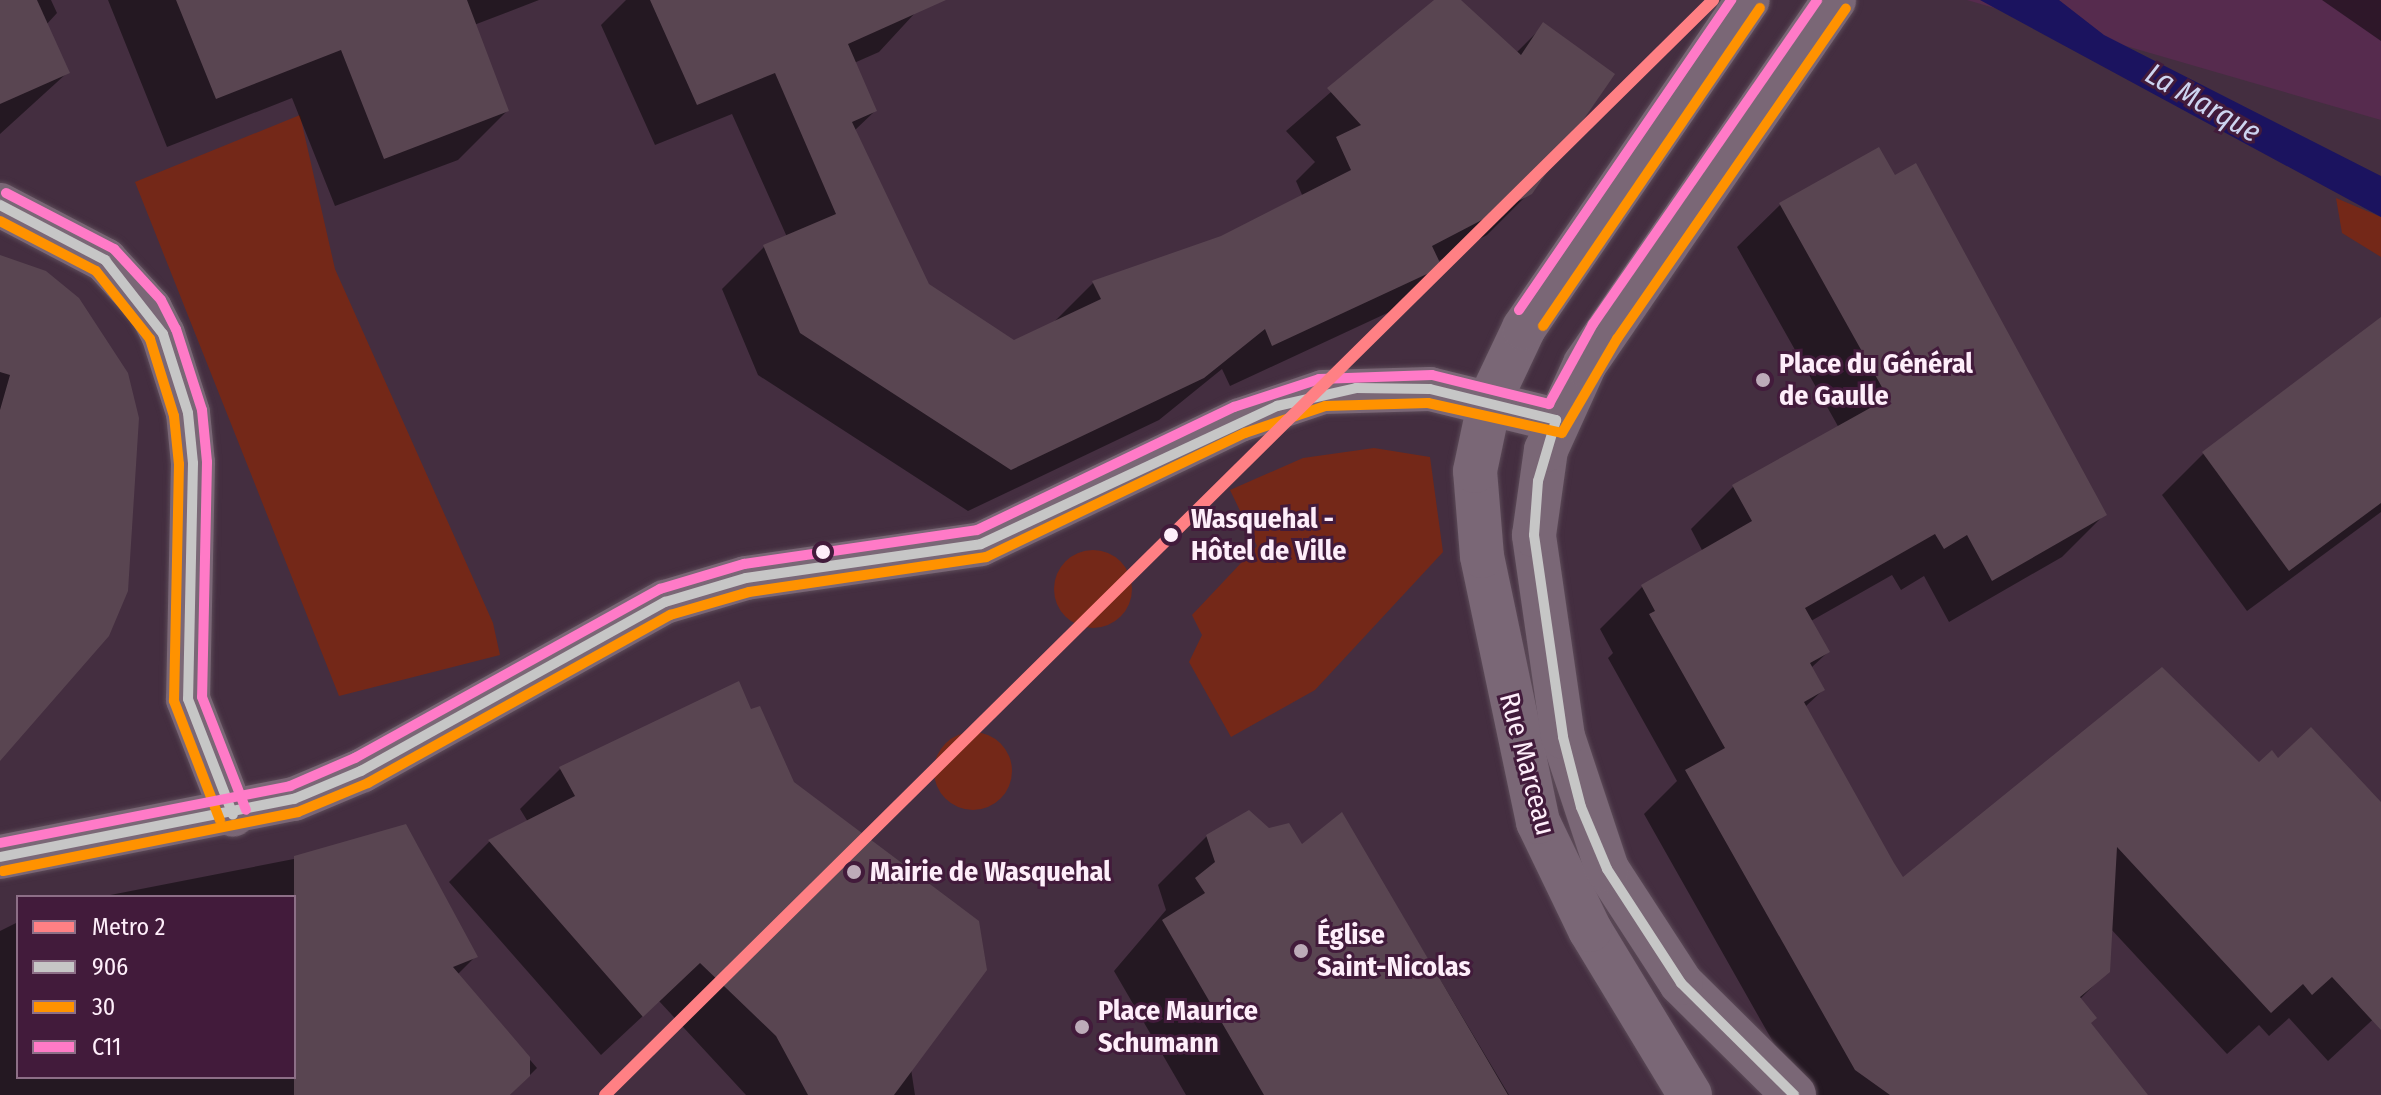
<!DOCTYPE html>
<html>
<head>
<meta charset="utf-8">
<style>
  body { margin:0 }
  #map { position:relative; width:2381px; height:1095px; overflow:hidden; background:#442e40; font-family:"Fira Sans Condensed",sans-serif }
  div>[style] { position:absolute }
  .built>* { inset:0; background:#562b4e }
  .green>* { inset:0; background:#742818 }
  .round { border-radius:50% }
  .water>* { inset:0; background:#1b135f }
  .shadow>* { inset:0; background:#0007 }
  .building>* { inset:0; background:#594551 }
  .roads { filter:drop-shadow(0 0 2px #5c4b58) drop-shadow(0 0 2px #5c4b58) }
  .tertiary>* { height:44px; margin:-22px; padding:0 22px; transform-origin:22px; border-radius:22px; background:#7a6776 }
  .bus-1>* { height:10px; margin:-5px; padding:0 5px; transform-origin:5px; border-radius:5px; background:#c6c6c6 }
  .bus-2>* { height:10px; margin:-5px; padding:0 5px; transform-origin:5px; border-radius:5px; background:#ff9200 }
  .bus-3>* { height:10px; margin:-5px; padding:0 5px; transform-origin:5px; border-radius:5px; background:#ff7ac7 }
  .metro-1>* { height:12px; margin:-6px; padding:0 6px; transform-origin:6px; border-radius:6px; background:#ff8084 }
  .dots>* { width:22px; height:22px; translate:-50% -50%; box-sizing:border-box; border:4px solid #421b3b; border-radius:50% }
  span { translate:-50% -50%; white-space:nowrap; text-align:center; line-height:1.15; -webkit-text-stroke:6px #421b3b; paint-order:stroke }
  .poi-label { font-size:28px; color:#feeefa; font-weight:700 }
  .left { translate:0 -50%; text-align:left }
  .stop-label { font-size:28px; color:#feeefa; font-weight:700 }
  .street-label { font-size:28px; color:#feeefa }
  .water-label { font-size:30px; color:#cdd4f0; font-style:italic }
  .legend { position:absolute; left:16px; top:895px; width:280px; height:184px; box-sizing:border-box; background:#421b3b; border:2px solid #8d6f87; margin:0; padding:10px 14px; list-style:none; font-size:24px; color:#feeefa }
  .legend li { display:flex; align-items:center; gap:16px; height:40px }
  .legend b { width:40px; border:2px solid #8d6f87 }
</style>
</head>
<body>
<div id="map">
  <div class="built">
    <div style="clip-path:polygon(1967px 0,2381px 0,2381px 120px)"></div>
  </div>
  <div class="green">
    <div style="clip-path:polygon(300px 115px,335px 269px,493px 623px,500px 655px,339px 696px,135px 182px)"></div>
    <div style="clip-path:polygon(2336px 198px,2381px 217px,2381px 257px,2342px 233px)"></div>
    <div style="clip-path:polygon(1374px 448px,1430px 457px,1443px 552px,1315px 690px,1231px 737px,1189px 662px,1202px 635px,1192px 615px,1257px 546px,1230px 490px,1303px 458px)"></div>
    <div class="round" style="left:1054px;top:550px;width:78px;height:78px"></div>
    <div class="round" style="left:934px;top:732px;width:78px;height:78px"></div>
  </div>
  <div class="water">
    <div style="clip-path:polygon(1980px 0,2059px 0,2104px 35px,2381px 176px,2381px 217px)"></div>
  </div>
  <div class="shadow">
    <div style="clip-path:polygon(0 0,51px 0,57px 13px,46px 25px,67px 73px,0 134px)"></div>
    <div style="clip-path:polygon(108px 0,539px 0,474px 25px,507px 111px,458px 160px,335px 206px,292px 98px,167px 147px)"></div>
    <div style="clip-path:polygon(626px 0,927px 0,879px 52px,854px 63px,875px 111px,854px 131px,928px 285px,1014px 343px,1051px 325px,1093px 283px,1221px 238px,1303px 197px,1296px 181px,1315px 162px,1286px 131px,1437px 0,1458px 0,1516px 53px,1544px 25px,1530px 192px,1487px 235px,1437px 262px,1398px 308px,1230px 386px,1222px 369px,1159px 420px,968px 511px,758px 375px,722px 289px,764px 247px,787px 237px,732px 114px,655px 145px,601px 25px)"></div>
    <div style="clip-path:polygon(2322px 0,2381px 0,2381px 41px)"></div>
    <div style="clip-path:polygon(1878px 149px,2105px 514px,2062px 557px,1949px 622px,1924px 576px,1901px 590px,1892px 575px,1811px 621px,1828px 652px,1811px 668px,1823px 690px,1805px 707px,1902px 880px,2278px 761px,2381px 805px,2381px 1012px,2328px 1061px,2289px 1018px,2269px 1036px,2259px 1025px,2227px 1054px,2110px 928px,2108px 971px,2079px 1000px,2089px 1023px,2145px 1095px,1803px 1095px,1644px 814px,1677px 781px,1608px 658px,1613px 653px,1600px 629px,1642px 587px,1703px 552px,1691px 529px,1733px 487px,1839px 428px,1737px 247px,1780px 205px)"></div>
    <div style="clip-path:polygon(0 259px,137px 418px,126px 591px,0 756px)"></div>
    <div style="clip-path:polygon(2381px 320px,2381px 512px,2247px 611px,2162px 495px,2203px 454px)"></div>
    <div style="clip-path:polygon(561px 768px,911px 1069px,915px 1095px,746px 1095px,659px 1001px,601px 1055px,449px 882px,489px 842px,528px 822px,520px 809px)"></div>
    <div style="clip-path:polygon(1342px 815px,1509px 1095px,1186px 1095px,1114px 971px,1166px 910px,1158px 885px,1207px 836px,1269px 830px,1302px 847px)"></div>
    <div style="clip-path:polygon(345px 849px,475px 957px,457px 975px,537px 1068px,510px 1095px,0 1095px,0 931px,18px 922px,18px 1077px,294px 1077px,294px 897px,100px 897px)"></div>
  </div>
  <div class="building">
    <div style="clip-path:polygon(0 0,37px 0,70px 73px,0 104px)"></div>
    <div style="clip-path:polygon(176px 0,467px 0,509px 111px,384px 159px,341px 50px,216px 99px)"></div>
    <div style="clip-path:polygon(650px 0,946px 0,848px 44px,877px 111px,852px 122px,929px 284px,1014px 340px,1101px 299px,1092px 281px,1221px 236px,1351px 170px,1336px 137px,1361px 125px,1327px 88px,1434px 0,1461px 0,1521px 55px,1543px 22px,1615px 74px,1532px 194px,1432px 246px,1442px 267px,1272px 346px,1265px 329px,1204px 378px,1011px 470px,800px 333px,763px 245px,836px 214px,775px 73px,697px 105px)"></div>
    <div style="clip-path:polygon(1879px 147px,1895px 175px,1916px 163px,2107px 515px,1992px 581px,1967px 535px,1944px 549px,1935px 534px,1805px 608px,1830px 652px,1810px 663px,1825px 690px,1804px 702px,1894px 863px,1903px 877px,2162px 667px,2259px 762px,2272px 750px,2278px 758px,2311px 727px,2381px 802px,2381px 1030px,2332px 977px,2312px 995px,2303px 984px,2271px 1013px,2117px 847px,2110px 972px,2080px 997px,2097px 1018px,2091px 1023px,2148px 1095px,1890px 1095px,1855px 1070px,1685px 770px,1725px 748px,1649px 614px,1655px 611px,1641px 585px,1752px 521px,1732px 485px,1888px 398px,1779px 203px)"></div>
    <div style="clip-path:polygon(0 255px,46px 271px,79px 298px,128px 373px,139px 418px,128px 591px,109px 636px,0 761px,0 410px,10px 375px,0 372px)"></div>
    <div style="clip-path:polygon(2381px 317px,2381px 503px,2289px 571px,2202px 452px)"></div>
    <div style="clip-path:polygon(739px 681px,751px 709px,760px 706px,794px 782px,979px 921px,987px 970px,894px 1095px,808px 1095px,776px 1036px,700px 963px,643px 1017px,488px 840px,575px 796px,559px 767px)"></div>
    <div style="clip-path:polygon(1249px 810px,1269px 828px,1289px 823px,1302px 844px,1342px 812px,1508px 1095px,1264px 1095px,1162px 920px,1205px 893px,1195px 878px,1215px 862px,1206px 835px)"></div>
    <div style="clip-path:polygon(406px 824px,478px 957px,453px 967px,530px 1057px,530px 1076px,510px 1095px,294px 1095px,294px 856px)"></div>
  </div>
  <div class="roads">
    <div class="tertiary">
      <div style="left:0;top:205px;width:119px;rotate:27.6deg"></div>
      <div style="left:105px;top:260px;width:67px;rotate:47.4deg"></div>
      <div style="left:150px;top:309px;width:28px;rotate:63deg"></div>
      <div style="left:163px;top:334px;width:83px;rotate:72.4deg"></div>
      <div style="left:188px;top:413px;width:50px;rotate:84.3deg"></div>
      <div style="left:193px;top:463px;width:236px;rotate:91.2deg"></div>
      <div style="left:188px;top:699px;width:124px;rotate:68.8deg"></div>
      <div style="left:0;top:857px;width:300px;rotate:-11.2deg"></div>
      <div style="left:294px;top:799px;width:73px;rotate:-22.7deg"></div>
      <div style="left:361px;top:771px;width:348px;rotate:-29.1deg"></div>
      <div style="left:665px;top:602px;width:84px;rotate:-16.5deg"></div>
      <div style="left:746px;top:578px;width:237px;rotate:-8.2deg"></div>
      <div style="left:981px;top:544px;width:287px;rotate:-25.6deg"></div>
      <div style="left:1240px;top:420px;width:88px;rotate:-18.6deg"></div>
      <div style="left:1323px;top:392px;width:107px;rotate:-1.6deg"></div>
      <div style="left:1430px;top:389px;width:130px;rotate:13.8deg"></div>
      <div style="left:1690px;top:1095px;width:193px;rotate:-121.2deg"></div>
      <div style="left:1590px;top:930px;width:120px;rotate:-115.7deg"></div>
      <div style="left:1538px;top:822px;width:272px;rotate:-101.9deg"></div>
      <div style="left:1482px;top:556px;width:85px;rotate:-94.7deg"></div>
      <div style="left:1475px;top:471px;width:73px;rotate:-78.1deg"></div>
      <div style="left:1490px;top:400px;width:80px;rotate:-64.7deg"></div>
      <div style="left:1524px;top:328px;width:397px;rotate:-55.7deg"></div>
      <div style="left:1794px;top:1095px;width:159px;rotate:-135.3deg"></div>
      <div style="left:1681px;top:983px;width:136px;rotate:-123deg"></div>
      <div style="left:1607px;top:869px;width:139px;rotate:-108.4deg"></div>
      <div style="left:1563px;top:737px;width:204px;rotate:-98.2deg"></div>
      <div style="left:1534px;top:535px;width:86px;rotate:-82deg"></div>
      <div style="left:1546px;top:450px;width:94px;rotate:-65.6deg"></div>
      <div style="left:1585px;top:364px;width:441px;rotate:-55.6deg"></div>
    </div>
  </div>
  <div class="bus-1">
    <div style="left:0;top:205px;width:119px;rotate:27.6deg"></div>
    <div style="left:105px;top:260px;width:94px;rotate:51.9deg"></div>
    <div style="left:163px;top:334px;width:83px;rotate:72.4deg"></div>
    <div style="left:188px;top:413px;width:50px;rotate:84.3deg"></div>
    <div style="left:193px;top:463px;width:236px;rotate:91.2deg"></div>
    <div style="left:188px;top:699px;width:124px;rotate:68.8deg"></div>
    <div style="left:0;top:857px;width:300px;rotate:-11.2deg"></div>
    <div style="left:294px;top:799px;width:73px;rotate:-22.7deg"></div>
    <div style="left:361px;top:771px;width:348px;rotate:-29.1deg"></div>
    <div style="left:665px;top:602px;width:84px;rotate:-16.5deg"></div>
    <div style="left:746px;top:578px;width:237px;rotate:-8.2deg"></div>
    <div style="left:981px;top:544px;width:327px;rotate:-25deg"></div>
    <div style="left:1277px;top:406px;width:81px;rotate:-12.8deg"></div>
    <div style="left:1356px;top:388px;width:74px;rotate:0.8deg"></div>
    <div style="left:1430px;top:389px;width:130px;rotate:13.8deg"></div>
    <div style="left:1556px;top:420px;width:64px;rotate:106.4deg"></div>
    <div style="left:1538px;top:481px;width:54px;rotate:94.2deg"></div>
    <div style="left:1534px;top:535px;width:204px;rotate:81.8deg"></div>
    <div style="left:1563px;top:737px;width:72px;rotate:75.6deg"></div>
    <div style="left:1581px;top:807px;width:67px;rotate:67.2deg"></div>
    <div style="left:1607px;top:869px;width:136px;rotate:57deg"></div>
    <div style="left:1681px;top:983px;width:159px;rotate:44.7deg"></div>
  </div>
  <div class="bus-2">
    <div style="left:0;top:221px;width:108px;rotate:27.5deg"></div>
    <div style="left:96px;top:271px;width:87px;rotate:51.5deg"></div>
    <div style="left:150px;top:339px;width:81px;rotate:72.7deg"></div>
    <div style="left:174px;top:416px;width:48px;rotate:84.1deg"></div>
    <div style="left:179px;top:464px;width:237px;rotate:91.2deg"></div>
    <div style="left:174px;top:701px;width:128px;rotate:68.9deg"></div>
    <div style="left:1543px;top:326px;width:385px;rotate:-55.7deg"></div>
    <div style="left:3px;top:871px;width:301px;rotate:-11.3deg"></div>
    <div style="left:298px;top:812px;width:76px;rotate:-22.5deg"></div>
    <div style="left:368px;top:783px;width:346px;rotate:-29.1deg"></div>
    <div style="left:670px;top:615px;width:82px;rotate:-16.2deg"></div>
    <div style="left:749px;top:592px;width:240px;rotate:-8.4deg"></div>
    <div style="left:986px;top:557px;width:287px;rotate:-25.6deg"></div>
    <div style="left:1245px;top:433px;width:84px;rotate:-18.6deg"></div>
    <div style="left:1325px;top:406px;width:103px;rotate:-1.7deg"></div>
    <div style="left:1428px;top:403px;width:137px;rotate:12.6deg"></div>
    <div style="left:1562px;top:433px;width:109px;rotate:-59.7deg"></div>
    <div style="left:1617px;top:339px;width:402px;rotate:-55.3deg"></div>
  </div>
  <div class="bus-3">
    <div style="left:6px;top:193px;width:122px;rotate:27.4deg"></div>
    <div style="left:114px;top:249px;width:69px;rotate:47.3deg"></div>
    <div style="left:161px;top:300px;width:33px;rotate:63deg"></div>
    <div style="left:176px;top:329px;width:85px;rotate:72.2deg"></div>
    <div style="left:202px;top:410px;width:52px;rotate:84.5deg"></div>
    <div style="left:207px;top:462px;width:235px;rotate:91.2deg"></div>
    <div style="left:202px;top:697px;width:121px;rotate:68.7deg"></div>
    <div style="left:1519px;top:310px;width:376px;rotate:-55.6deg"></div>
    <div style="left:0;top:843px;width:296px;rotate:-11.1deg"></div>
    <div style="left:290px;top:786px;width:71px;rotate:-23.3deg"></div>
    <div style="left:355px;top:758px;width:349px;rotate:-29deg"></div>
    <div style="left:660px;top:589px;width:88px;rotate:-16.6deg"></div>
    <div style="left:744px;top:564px;width:235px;rotate:-8.3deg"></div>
    <div style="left:977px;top:530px;width:285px;rotate:-25.6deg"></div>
    <div style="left:1234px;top:407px;width:89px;rotate:-18.2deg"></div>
    <div style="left:1319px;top:379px;width:113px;rotate:-2deg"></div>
    <div style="left:1432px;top:375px;width:121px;rotate:13.9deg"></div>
    <div style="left:1549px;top:404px;width:91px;rotate:-61.2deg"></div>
    <div style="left:1593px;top:324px;width:394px;rotate:-55.3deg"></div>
  </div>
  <div class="metro-1">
    <div style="left:605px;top:1095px;width:1558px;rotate:-44.66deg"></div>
  </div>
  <div class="dots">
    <div style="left:1763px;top:380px;background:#bdabb9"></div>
    <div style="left:1171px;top:535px;background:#feeefa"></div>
    <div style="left:823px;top:552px;background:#feeefa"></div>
    <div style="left:854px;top:872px;background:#bdabb9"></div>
    <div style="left:1301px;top:951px;background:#bdabb9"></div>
    <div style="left:1082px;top:1027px;background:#bdabb9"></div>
  </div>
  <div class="poi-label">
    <span class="left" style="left:1779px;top:380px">Place du Général<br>de Gaulle</span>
    <span class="left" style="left:870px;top:872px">Mairie de Wasquehal</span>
    <span class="left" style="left:1317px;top:951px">Église<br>Saint-Nicolas</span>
    <span class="left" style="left:1098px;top:1027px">Place Maurice<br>Schumann</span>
  </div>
  <div class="stop-label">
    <span class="left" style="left:1191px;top:535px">Wasquehal -<br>Hôtel de Ville</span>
  </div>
  <div class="street-label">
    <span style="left:1527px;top:764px;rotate:75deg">Rue Marceau</span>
  </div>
  <div class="water-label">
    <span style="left:2203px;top:103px;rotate:30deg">La Marque</span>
  </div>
  <ul class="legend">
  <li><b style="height:10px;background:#ff8084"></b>Metro 2</li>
  <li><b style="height:10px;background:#c6c6c6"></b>906</li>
  <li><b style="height:10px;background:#ff9200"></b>30</li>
  <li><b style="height:10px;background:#ff7ac7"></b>C11</li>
  </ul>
</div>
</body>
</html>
